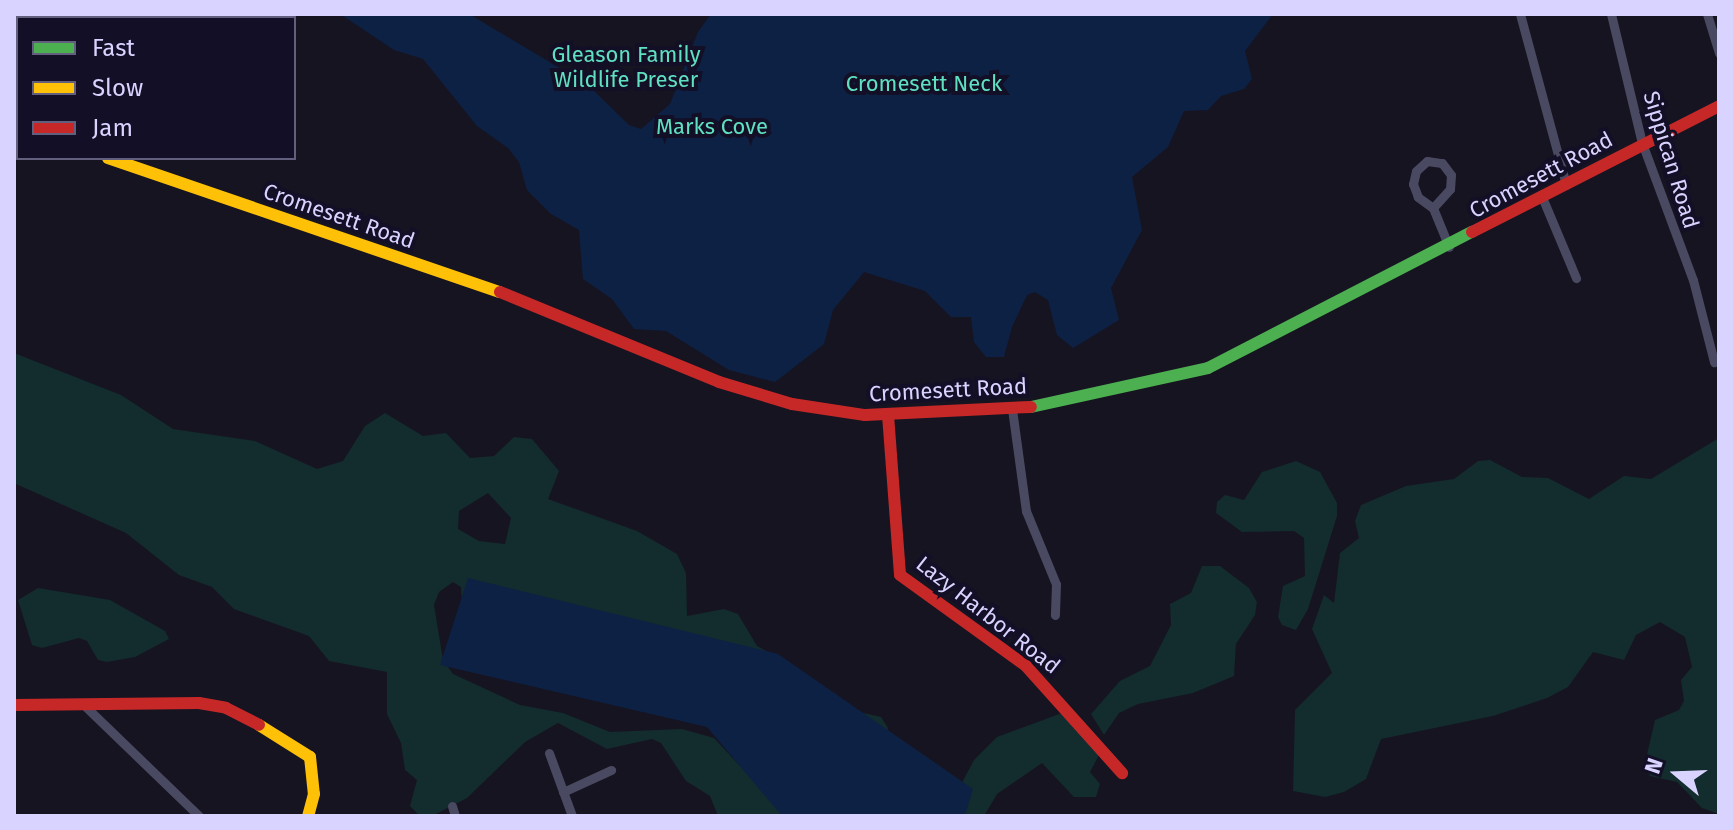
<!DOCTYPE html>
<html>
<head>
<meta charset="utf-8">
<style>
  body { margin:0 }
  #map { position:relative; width:1733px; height:830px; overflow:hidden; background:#161421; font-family:"Fira Sans",sans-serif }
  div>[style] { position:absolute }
  .green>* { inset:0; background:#132c2d }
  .water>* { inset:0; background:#0d2144 }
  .street>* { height:9px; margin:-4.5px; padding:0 4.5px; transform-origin:4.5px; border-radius:4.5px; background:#4a4962 }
  .fast>* { height:12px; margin:-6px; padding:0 6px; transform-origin:6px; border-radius:6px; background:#4caf50 }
  .slow>* { height:12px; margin:-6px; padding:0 6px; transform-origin:6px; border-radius:6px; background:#ffc107 }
  .jam>* { height:12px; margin:-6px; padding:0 6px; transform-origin:6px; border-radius:6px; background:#c62828 }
  span { translate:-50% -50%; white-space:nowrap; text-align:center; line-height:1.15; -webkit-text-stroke:8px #130f26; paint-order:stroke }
  .park-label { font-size:22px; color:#5fe0c0 }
  .street-label { font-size:22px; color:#d9d4ff }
  .frame { position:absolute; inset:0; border:16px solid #d9d4ff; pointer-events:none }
  .legend { position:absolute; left:16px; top:16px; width:280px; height:144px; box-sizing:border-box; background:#130f26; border:2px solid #625e7d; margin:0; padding:10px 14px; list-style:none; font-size:24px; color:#d9d4ff }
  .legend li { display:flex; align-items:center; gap:16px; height:40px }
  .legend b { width:40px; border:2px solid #625e7d }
  .north { position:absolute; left:1637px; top:734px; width:80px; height:80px; -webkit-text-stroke:6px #130f26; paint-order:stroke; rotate:289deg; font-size:22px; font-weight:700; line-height:32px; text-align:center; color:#d9d4ff }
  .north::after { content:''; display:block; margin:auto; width:28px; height:36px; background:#d9d4ff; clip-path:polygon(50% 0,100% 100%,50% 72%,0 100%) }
</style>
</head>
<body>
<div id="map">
  <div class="green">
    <div style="clip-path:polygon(evenodd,14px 353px,121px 395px,173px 429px,255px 441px,317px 469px,343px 461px,365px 426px,385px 413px,423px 436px,446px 433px,470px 458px,494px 456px,514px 437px,532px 439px,559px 471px,548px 499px,637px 531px,677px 554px,686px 573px,687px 616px,724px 609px,738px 614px,757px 646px,774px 655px,833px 706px,881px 717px,888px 728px,885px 742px,957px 792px,974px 760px,997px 737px,1062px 713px,1099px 755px,1090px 772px,1100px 784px,1096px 797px,1074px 797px,1042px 763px,997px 794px,984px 816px,920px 816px,462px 605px,461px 587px,453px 582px,439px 592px,434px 605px,443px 660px,453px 674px,520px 705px,563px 713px,610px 732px,682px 729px,714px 738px,740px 766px,758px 758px,795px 816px,718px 816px,710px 796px,686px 781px,661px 743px,652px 739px,607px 749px,558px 723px,525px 742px,467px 798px,434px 815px,420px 816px,410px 806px,417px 780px,405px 770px,401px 743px,387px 714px,387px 672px,329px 661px,309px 636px,234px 609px,212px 587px,179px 575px,126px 533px,16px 484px,14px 353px,488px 493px,511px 518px,505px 544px,479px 541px,458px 529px,459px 511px,488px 493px)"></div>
    <div style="clip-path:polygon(1719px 438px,1719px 814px,1702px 808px,1677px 782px,1650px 776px,1644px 767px,1655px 720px,1679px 710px,1684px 701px,1681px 680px,1692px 667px,1685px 637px,1660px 622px,1636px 635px,1624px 660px,1593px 652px,1568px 687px,1547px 698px,1493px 716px,1381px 739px,1366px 779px,1344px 792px,1325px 797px,1293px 791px,1295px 710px,1332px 673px,1312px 629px,1324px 595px,1334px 603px,1340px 553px,1359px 538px,1355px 521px,1361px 505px,1406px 486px,1454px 479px,1478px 461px,1490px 460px,1522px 477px,1548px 478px,1589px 499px,1624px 476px,1651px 479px)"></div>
    <div style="clip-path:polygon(1296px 461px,1320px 472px,1337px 503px,1337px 516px,1308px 609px,1296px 630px,1282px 625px,1278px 617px,1283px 586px,1305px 576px,1304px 538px,1294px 531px,1242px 532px,1216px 513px,1217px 502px,1225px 495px,1244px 500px,1262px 472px)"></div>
    <div style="clip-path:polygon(1202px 566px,1220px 566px,1249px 588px,1257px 602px,1255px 615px,1236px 644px,1234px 676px,1193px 693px,1138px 704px,1119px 713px,1104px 735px,1091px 714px,1120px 681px,1150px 666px,1171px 625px,1170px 604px,1191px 593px)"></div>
    <div style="clip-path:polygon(38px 588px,110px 600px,165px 631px,169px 639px,135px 657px,107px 662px,98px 660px,87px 641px,79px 638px,42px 648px,32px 645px,18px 600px)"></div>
  </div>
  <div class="water">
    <div style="clip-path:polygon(340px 14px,469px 14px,588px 85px,629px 125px,641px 129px,670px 104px,698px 32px,711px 14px,1273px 14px,1245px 51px,1252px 79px,1244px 89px,1221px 96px,1208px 110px,1184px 111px,1168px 147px,1132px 177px,1142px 230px,1111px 288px,1119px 320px,1073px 348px,1057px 335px,1048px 300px,1035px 292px,1027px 295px,1012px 327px,1004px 357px,986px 357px,974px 342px,971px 317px,951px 317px,925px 291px,864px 272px,833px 310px,824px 344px,775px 382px,729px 370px,666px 331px,634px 329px,612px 299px,583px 279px,579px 230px,551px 214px,527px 190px,519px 162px,508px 148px,477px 126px,423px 59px,394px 50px)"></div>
    <div style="clip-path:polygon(468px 578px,778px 654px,973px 789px,965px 816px,782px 816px,707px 727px,440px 665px)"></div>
  </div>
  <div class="street">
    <div style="left:1520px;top:14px;width:177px;rotate:74.9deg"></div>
    <div style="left:1611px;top:14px;width:133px;rotate:76.5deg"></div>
    <div style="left:1642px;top:143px;width:146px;rotate:69.6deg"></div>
    <div style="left:1693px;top:280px;width:85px;rotate:75.6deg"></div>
    <div style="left:1707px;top:14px;width:41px;rotate:72.9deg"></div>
    <div style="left:1542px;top:197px;width:88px;rotate:67.2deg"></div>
    <div style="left:1433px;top:208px;width:19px;rotate:-144deg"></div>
    <div style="left:1418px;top:197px;width:14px;rotate:-111deg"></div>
    <div style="left:1413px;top:184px;width:13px;rotate:-77deg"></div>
    <div style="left:1416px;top:171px;width:15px;rotate:-42deg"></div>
    <div style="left:1427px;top:161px;width:15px;rotate:8deg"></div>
    <div style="left:1442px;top:163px;width:15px;rotate:53deg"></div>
    <div style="left:1451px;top:175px;width:14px;rotate:94deg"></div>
    <div style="left:1450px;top:189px;width:25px;rotate:132deg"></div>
    <div style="left:1433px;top:208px;width:42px;rotate:67.7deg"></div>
    <div style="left:1012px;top:409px;width:103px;rotate:82.2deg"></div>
    <div style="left:1026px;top:511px;width:79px;rotate:67.7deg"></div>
    <div style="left:1056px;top:584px;width:31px;rotate:92deg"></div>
    <div style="left:86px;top:707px;width:157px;rotate:44deg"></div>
    <div style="left:549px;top:753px;width:67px;rotate:69.9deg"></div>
    <div style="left:563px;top:792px;width:53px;rotate:-24.6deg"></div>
    <div style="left:452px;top:806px;width:10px;rotate:73deg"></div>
  </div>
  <div class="fast">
    <div style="left:14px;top:126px;width:4px;rotate:27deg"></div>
    <div style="left:1031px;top:407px;width:181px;rotate:-12.4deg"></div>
    <div style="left:1208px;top:368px;width:297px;rotate:-27.3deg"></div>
  </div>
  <div class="slow">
    <div style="left:108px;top:158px;width:414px;rotate:18.9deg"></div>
    <div style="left:259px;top:725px;width:60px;rotate:32.1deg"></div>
    <div style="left:310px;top:757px;width:37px;rotate:84deg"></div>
    <div style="left:314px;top:794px;width:23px;rotate:105deg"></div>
  </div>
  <div class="jam">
    <div style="left:1472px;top:232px;width:277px;rotate:-27deg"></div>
    <div style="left:500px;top:292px;width:237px;rotate:22.3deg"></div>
    <div style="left:719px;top:382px;width:76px;rotate:16.8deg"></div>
    <div style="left:792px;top:404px;width:74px;rotate:8.6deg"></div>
    <div style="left:865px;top:415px;width:166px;rotate:-2.8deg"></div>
    <div style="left:888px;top:415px;width:160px;rotate:85.7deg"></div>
    <div style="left:900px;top:575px;width:155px;rotate:35.8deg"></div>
    <div style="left:1026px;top:666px;width:144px;rotate:48.1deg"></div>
    <div style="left:14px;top:705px;width:185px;rotate:-0.6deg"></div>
    <div style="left:199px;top:703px;width:27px;rotate:10deg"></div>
    <div style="left:226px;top:708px;width:37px;rotate:27deg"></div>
  </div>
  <div class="park-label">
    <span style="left:626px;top:67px">Gleason Family<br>Wildlife Preser</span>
    <span style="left:924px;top:84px">Cromesett Neck</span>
    <span style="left:712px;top:127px">Marks Cove</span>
  </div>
  <div class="street-label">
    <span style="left:1671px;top:160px;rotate:73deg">Sippican Road</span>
    <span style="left:1541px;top:175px;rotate:-28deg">Cromesett Road</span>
    <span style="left:339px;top:216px;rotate:19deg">Cromesett Road</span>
    <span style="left:948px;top:390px;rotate:-3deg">Cromesett Road</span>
    <span style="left:988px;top:615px;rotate:38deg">Lazy Harbor Road</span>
  </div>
  <div class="frame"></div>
  <ul class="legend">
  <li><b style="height:10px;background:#4caf50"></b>Fast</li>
  <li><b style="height:10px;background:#ffc107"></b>Slow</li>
  <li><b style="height:10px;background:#c62828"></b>Jam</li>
  </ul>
  <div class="north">N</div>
</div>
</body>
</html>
